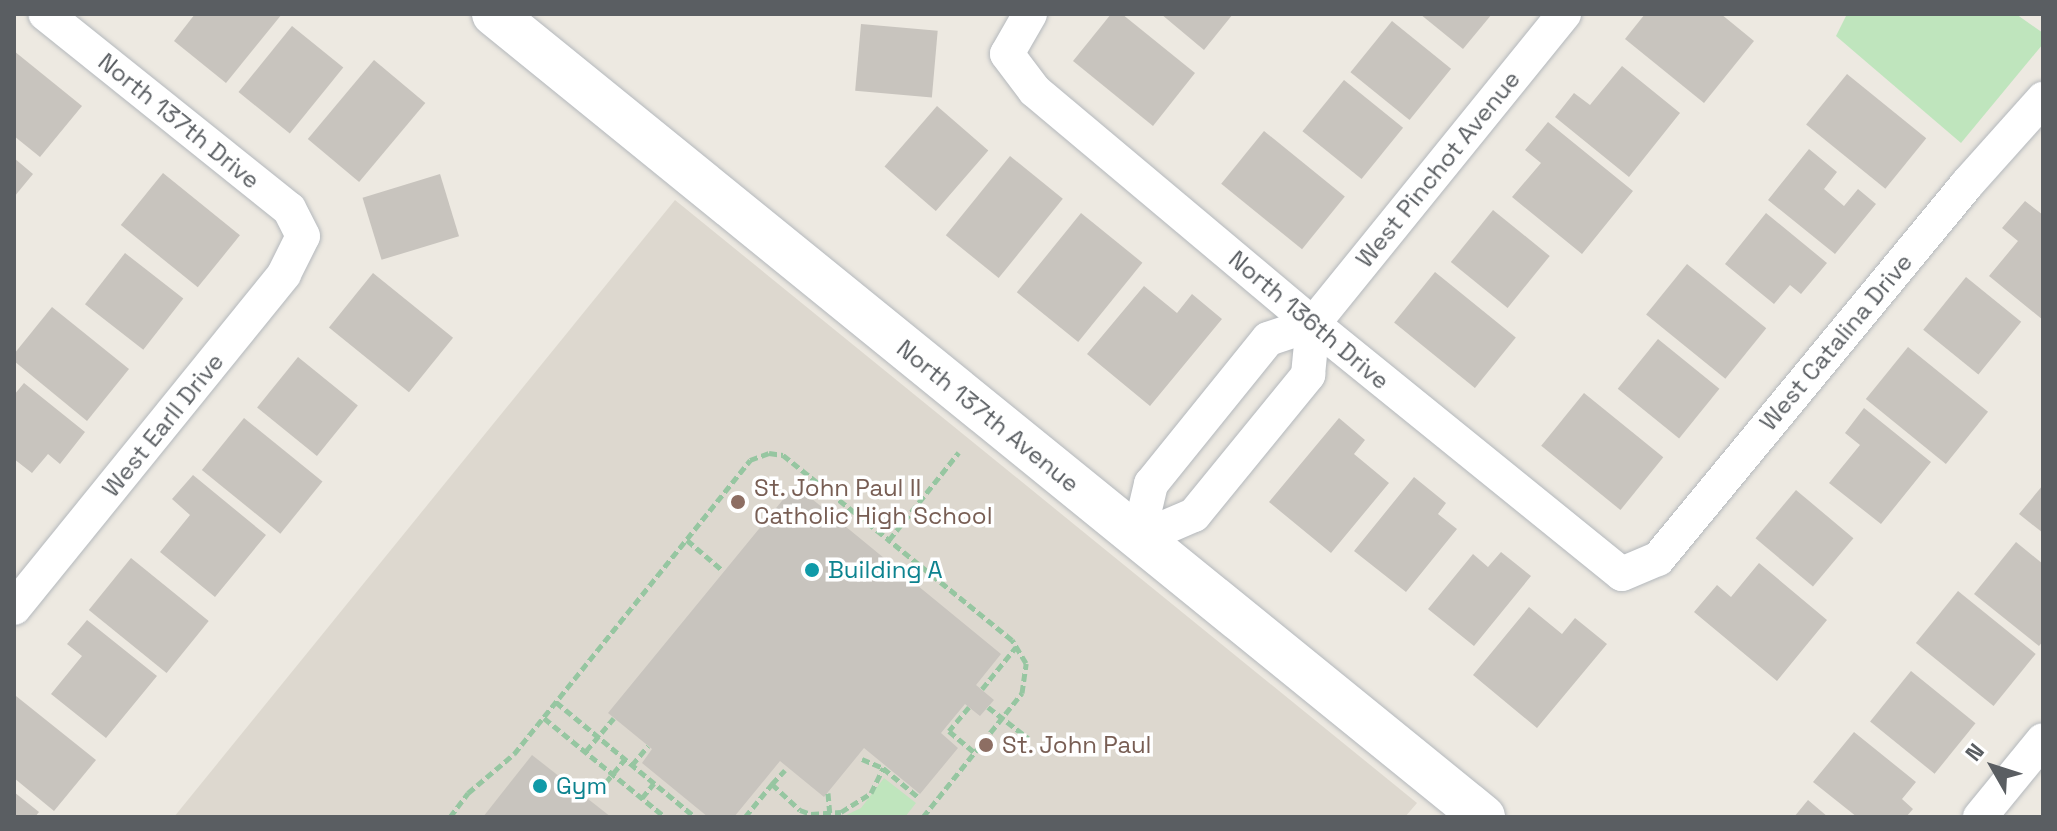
<!DOCTYPE html>
<html>
<head>
<meta charset="utf-8">
<style>
  body { margin:0 }
  #map { position:relative; width:2057px; height:831px; overflow:hidden; background:#ede9e1; font-family:"Space Grotesk",sans-serif }
  div>[style] { position:absolute }
  .education>* { inset:0; background:#ddd8cf }
  .green>* { inset:0; background:#bfe5bd }
  .building>* { inset:0; background:#c8c4be; transform-origin:0 0 }
  .path>* { height:5px; margin-top:-2.5px; transform-origin:0; background:repeating-linear-gradient(90deg,#96c6a1 0 8px,transparent 0 12px) }
  .roads { filter:drop-shadow(0 0 2px #b4b8bc) drop-shadow(0 0 2px #b4b8bc) }
  .street>* { height:34px; margin:-17px; padding:0 17px; transform-origin:17px; border-radius:17px; background:#fff }
  .secondary>* { height:44px; margin:-22px; padding:0 22px; transform-origin:22px; border-radius:22px; background:#fff }
  .dots>* { width:22px; height:22px; translate:-50% -50%; box-sizing:border-box; border:4px solid #fff; border-radius:50% }
  span { translate:-50% -50%; white-space:nowrap; text-align:center; line-height:1.15; -webkit-text-stroke:7px #fff; paint-order:stroke }
  .street-label { font-size:24px; color:#5a5e62 }
  .education-label { font-size:24px; color:#785e54 }
  .left { translate:0 -50%; text-align:left }
  .culture-label { font-size:24px; color:#0d838f }
  .frame { position:absolute; inset:0; border:16px solid #5a5e62; pointer-events:none }
  .north { position:absolute; left:1953px; top:727px; width:80px; height:80px; -webkit-text-stroke:6px #fff; paint-order:stroke; rotate:309deg; font-size:22px; font-weight:700; line-height:32px; text-align:center; color:#5a5e62 }
  .north::after { content:''; display:block; margin:auto; width:28px; height:36px; background:#5a5e62; clip-path:polygon(50% 0,100% 100%,50% 72%,0 100%) }
</style>
</head>
<body>
<div id="map">
  <div class="education">
    <div style="clip-path:polygon(675px 200px,1417px 803px,1405px 817px,174px 817px)"></div>
  </div>
  <div class="green">
    <div style="clip-path:polygon(1847px 14px,2016px 14px,2043px 33px,2043px 44px,1961px 143px,1836px 36px)"></div>
    <div style="clip-path:polygon(884px 778px,916px 803px,905px 817px,842px 817px,861px 808px)"></div>
  </div>
  <div class="building">
    <div style="clip-path:polygon(195px 14px,282px 14px,226px 83px,174px 41px)"></div>
    <div style="clip-path:polygon(1111px 14px,1122px 14px,1195px 73px,1153px 126px,1073px 61px)"></div>
    <div style="clip-path:polygon(1161px 14px,1233px 14px,1204px 50px)"></div>
    <div style="clip-path:polygon(1420px 14px,1492px 14px,1463px 49px)"></div>
    <div style="clip-path:polygon(1645px 14px,1721px 14px,1754px 41px,1704px 103px,1625px 39px)"></div>
    <div style="left:1392px;top:21px;width:76px;height:66px;rotate:39deg"></div>
    <div style="left:861px;top:24px;width:77px;height:67px;rotate:5deg"></div>
    <div style="left:292px;top:26px;width:66px;height:85px;rotate:39deg"></div>
    <div style="clip-path:polygon(14px 51px,82px 106px,40px 157px,14px 136px)"></div>
    <div style="left:374px;top:60px;width:67px;height:103px;rotate:40deg"></div>
    <div style="clip-path:polygon(1622px 66px,1680px 113px,1629px 177px,1555px 117px,1574px 93px,1590px 105px)"></div>
    <div style="left:1847px;top:74px;width:102px;height:65px;rotate:39deg"></div>
    <div style="left:1344px;top:80px;width:76px;height:66px;rotate:39deg"></div>
    <div style="left:937px;top:106px;width:68px;height:80px;rotate:41deg"></div>
    <div style="clip-path:polygon(1548px 122px,1633px 191px,1582px 254px,1512px 197px,1541px 163px,1525px 150px)"></div>
    <div style="left:1264px;top:131px;width:104px;height:68px;rotate:39deg"></div>
    <div style="clip-path:polygon(1809px 149px,1837px 172px,1824px 189px,1844px 206px,1858px 189px,1876px 204px,1835px 254px,1768px 200px)"></div>
    <div style="left:1010px;top:156px;width:68px;height:102px;rotate:39deg"></div>
    <div style="clip-path:polygon(14px 158px,33px 174px,14px 197px)"></div>
    <div style="left:163px;top:173px;width:99px;height:67px;rotate:39deg"></div>
    <div style="left:440px;top:174px;width:65px;height:81px;rotate:73deg"></div>
    <div style="clip-path:polygon(2025px 201px,2043px 215px,2043px 320px,1989px 276px,2018px 241px,2002px 228px)"></div>
    <div style="left:1493px;top:210px;width:73px;height:67px;rotate:39deg"></div>
    <div style="left:1081px;top:213px;width:79px;height:102px;rotate:39deg"></div>
    <div style="clip-path:polygon(1766px 213px,1827px 263px,1801px 294px,1790px 285px,1774px 304px,1725px 264px)"></div>
    <div style="left:125px;top:253px;width:74px;height:65px;rotate:38deg"></div>
    <div style="left:1687px;top:264px;width:102px;height:65px;rotate:39deg"></div>
    <div style="left:1435px;top:272px;width:104px;height:65px;rotate:39deg"></div>
    <div style="left:373px;top:273px;width:103px;height:70px;rotate:39deg"></div>
    <div style="left:1966px;top:277px;width:71px;height:68px;rotate:39deg"></div>
    <div style="clip-path:polygon(1144px 286px,1177px 313px,1192px 294px,1222px 319px,1150px 406px,1087px 354px)"></div>
    <div style="clip-path:polygon(52px 307px,129px 369px,87px 421px,14px 361px,14px 354px)"></div>
    <div style="left:1658px;top:339px;width:79px;height:64px;rotate:39deg"></div>
    <div style="left:1908px;top:347px;width:103px;height:67px;rotate:39deg"></div>
    <div style="left:298px;top:357px;width:77px;height:65px;rotate:39deg"></div>
    <div style="clip-path:polygon(24px 383px,85px 432px,60px 464px,48px 454px,32px 473px,14px 459px,14px 395px)"></div>
    <div style="left:1584px;top:393px;width:102px;height:68px;rotate:39deg"></div>
    <div style="clip-path:polygon(1864px 408px,1931px 462px,1881px 524px,1829px 483px,1860px 445px,1845px 433px)"></div>
    <div style="left:244px;top:418px;width:101px;height:67px;rotate:39deg"></div>
    <div style="clip-path:polygon(1339px 418px,1365px 440px,1354px 454px,1389px 483px,1331px 553px,1269px 502px)"></div>
    <div style="clip-path:polygon(193px 475px,266px 535px,215px 597px,160px 552px,190px 515px,172px 499px)"></div>
    <div style="clip-path:polygon(1414px 477px,1446px 503px,1438px 514px,1457px 529px,1406px 592px,1354px 551px)"></div>
    <div style="clip-path:polygon(795px 485px,1001px 654px,976px 685px,994px 700px,980px 716px,965px 704px,941px 733px,958px 748px,920px 794px,864px 748px,824px 797px,780px 761px,734px 817px,708px 817px,642px 763px,652px 749px,608px 713px)"></div>
    <div style="clip-path:polygon(2043px 485px,2043px 533px,2019px 514px)"></div>
    <div style="left:1796px;top:490px;width:75px;height:63px;rotate:40deg"></div>
    <div style="clip-path:polygon(2016px 542px,2043px 564px,2043px 641px,2039px 646px,1974px 594px)"></div>
    <div style="clip-path:polygon(1501px 552px,1531px 576px,1474px 646px,1428px 609px,1473px 554px,1488px 567px)"></div>
    <div style="left:131px;top:558px;width:100px;height:67px;rotate:39deg"></div>
    <div style="clip-path:polygon(1759px 563px,1827px 620px,1777px 681px,1694px 612px,1717px 585px,1731px 597px)"></div>
    <div style="left:1958px;top:591px;width:100px;height:67px;rotate:39deg"></div>
    <div style="clip-path:polygon(1529px 607px,1562px 634px,1575px 618px,1607px 644px,1537px 728px,1473px 675px)"></div>
    <div style="clip-path:polygon(87px 620px,157px 676px,106px 738px,51px 694px,82px 656px,67px 644px)"></div>
    <div style="left:1911px;top:671px;width:83px;height:65px;rotate:39deg"></div>
    <div style="clip-path:polygon(16px 696px,96px 760px,54px 811px,14px 778px)"></div>
    <div style="clip-path:polygon(1854px 732px,1916px 782px,1902px 799px,1913px 809px,1906px 817px,1857px 817px,1813px 782px)"></div>
    <div style="clip-path:polygon(532px 755px,611px 817px,483px 817px)"></div>
    <div style="clip-path:polygon(14px 792px,39px 812px,35px 817px,14px 817px)"></div>
    <div style="clip-path:polygon(1808px 800px,1828px 817px,1794px 817px)"></div>
  </div>
  <div class="path">
    <div style="left:687px;top:540px;width:46px;rotate:40.6deg"></div>
    <div style="left:982px;top:689px;width:54px;rotate:-51deg"></div>
    <div style="left:556px;top:702px;width:180px;rotate:39.6deg"></div>
    <div style="left:969px;top:707px;width:31px;rotate:130deg"></div>
    <div style="left:949px;top:731px;width:33px;rotate:40deg"></div>
    <div style="left:988px;top:707px;width:51px;rotate:37.8deg"></div>
    <div style="left:544px;top:718px;width:156px;rotate:39.3deg"></div>
    <div style="left:586px;top:751px;width:43px;rotate:-49.7deg"></div>
    <div style="left:862px;top:759px;width:23px;rotate:23deg"></div>
    <div style="left:632px;top:765px;width:25px;rotate:-50deg"></div>
    <div style="left:772px;top:784px;width:19px;rotate:-47deg"></div>
    <div style="left:598px;top:792px;width:43px;rotate:-50.7deg"></div>
    <div style="left:828px;top:793px;width:24px;rotate:85deg"></div>
    <div style="left:642px;top:798px;width:19px;rotate:-51deg"></div>
    <div style="left:450px;top:817px;width:30px;rotate:-53deg"></div>
    <div style="left:468px;top:793px;width:60px;rotate:-40.3deg"></div>
    <div style="left:514px;top:754px;width:377px;rotate:-51.2deg"></div>
    <div style="left:750px;top:460px;width:20px;rotate:-20deg"></div>
    <div style="left:769px;top:453px;width:14px;rotate:8deg"></div>
    <div style="left:783px;top:455px;width:136px;rotate:38.7deg"></div>
    <div style="left:745px;top:817px;width:43px;rotate:-50.7deg"></div>
    <div style="left:772px;top:784px;width:38px;rotate:43deg"></div>
    <div style="left:800px;top:810px;width:12px;rotate:20deg"></div>
    <div style="left:811px;top:814px;width:30px;rotate:-4deg"></div>
    <div style="left:841px;top:812px;width:36px;rotate:-32deg"></div>
    <div style="left:871px;top:793px;width:28px;rotate:-64deg"></div>
    <div style="left:883px;top:768px;width:45px;rotate:39.6deg"></div>
    <div style="left:923px;top:817px;width:159px;rotate:-51.4deg"></div>
    <div style="left:1022px;top:693px;width:30px;rotate:-82deg"></div>
    <div style="left:1026px;top:663px;width:27px;rotate:-121deg"></div>
    <div style="left:1012px;top:640px;width:159px;rotate:-140.9deg"></div>
    <div style="left:889px;top:540px;width:112px;rotate:-51.5deg"></div>
  </div>
  <div class="roads">
    <div class="street">
      <div style="left:1030px;top:14px;width:46px;rotate:119.9deg"></div>
      <div style="left:1007px;top:54px;width:46px;rotate:52.9deg"></div>
      <div style="left:1035px;top:91px;width:363px;rotate:40deg"></div>
      <div style="left:1313px;top:324px;width:397px;rotate:39deg"></div>
      <div style="left:1622px;top:574px;width:39px;rotate:-23deg"></div>
      <div style="left:1658px;top:559px;width:487px;rotate:-50.5deg"></div>
      <div style="left:1968px;top:183px;width:113px;rotate:-48.2deg"></div>
      <div style="left:1138px;top:539px;width:57px;rotate:-76.7deg"></div>
      <div style="left:1151px;top:484px;width:186px;rotate:-51.1deg"></div>
      <div style="left:1268px;top:339px;width:47px;rotate:-18.4deg"></div>
      <div style="left:1313px;top:324px;width:399px;rotate:-51deg"></div>
      <div style="left:1138px;top:539px;width:61px;rotate:-23.2deg"></div>
      <div style="left:1194px;top:515px;width:181px;rotate:-50.8deg"></div>
      <div style="left:1308px;top:375px;width:51px;rotate:-84.4deg"></div>
      <div style="left:14px;top:608px;width:429px;rotate:-51deg"></div>
      <div style="left:284px;top:274px;width:42px;rotate:-63.4deg"></div>
      <div style="left:303px;top:236px;width:30px;rotate:-117deg"></div>
      <div style="left:289px;top:209px;width:312px;rotate:-141.3deg"></div>
      <div style="left:1980px;top:817px;width:99px;rotate:-50.7deg"></div>
    </div>
    <div class="secondary">
      <div style="left:494px;top:14px;width:1274px;rotate:39.07deg"></div>
    </div>
  </div>
  <div class="dots">
    <div style="left:738px;top:502px;background:#8d6e63"></div>
    <div style="left:812px;top:570px;background:#0f9aa8"></div>
    <div style="left:986px;top:745px;background:#8d6e63"></div>
    <div style="left:540px;top:786px;background:#0f9aa8"></div>
  </div>
  <div class="street-label">
    <span style="left:179px;top:121px;rotate:39deg">North 137th Drive</span>
    <span style="left:1438px;top:169px;rotate:-51deg">West Pinchot Avenue</span>
    <span style="left:1309px;top:320px;rotate:40deg">North 136th Drive</span>
    <span style="left:1836px;top:342px;rotate:-50deg">West Catalina Drive</span>
    <span style="left:988px;top:416px;rotate:39deg">North 137th Avenue</span>
    <span style="left:163px;top:425px;rotate:-51deg">West Earll Drive</span>
  </div>
  <div class="education-label">
    <span class="left" style="left:754px;top:502px">St. John Paul II<br>Catholic High School</span>
    <span class="left" style="left:1002px;top:745px">St. John Paul</span>
  </div>
  <div class="culture-label">
    <span class="left" style="left:828px;top:570px">Building A</span>
    <span class="left" style="left:556px;top:786px">Gym</span>
  </div>
  <div class="frame"></div>
  <div class="north">N</div>
</div>
</body>
</html>
